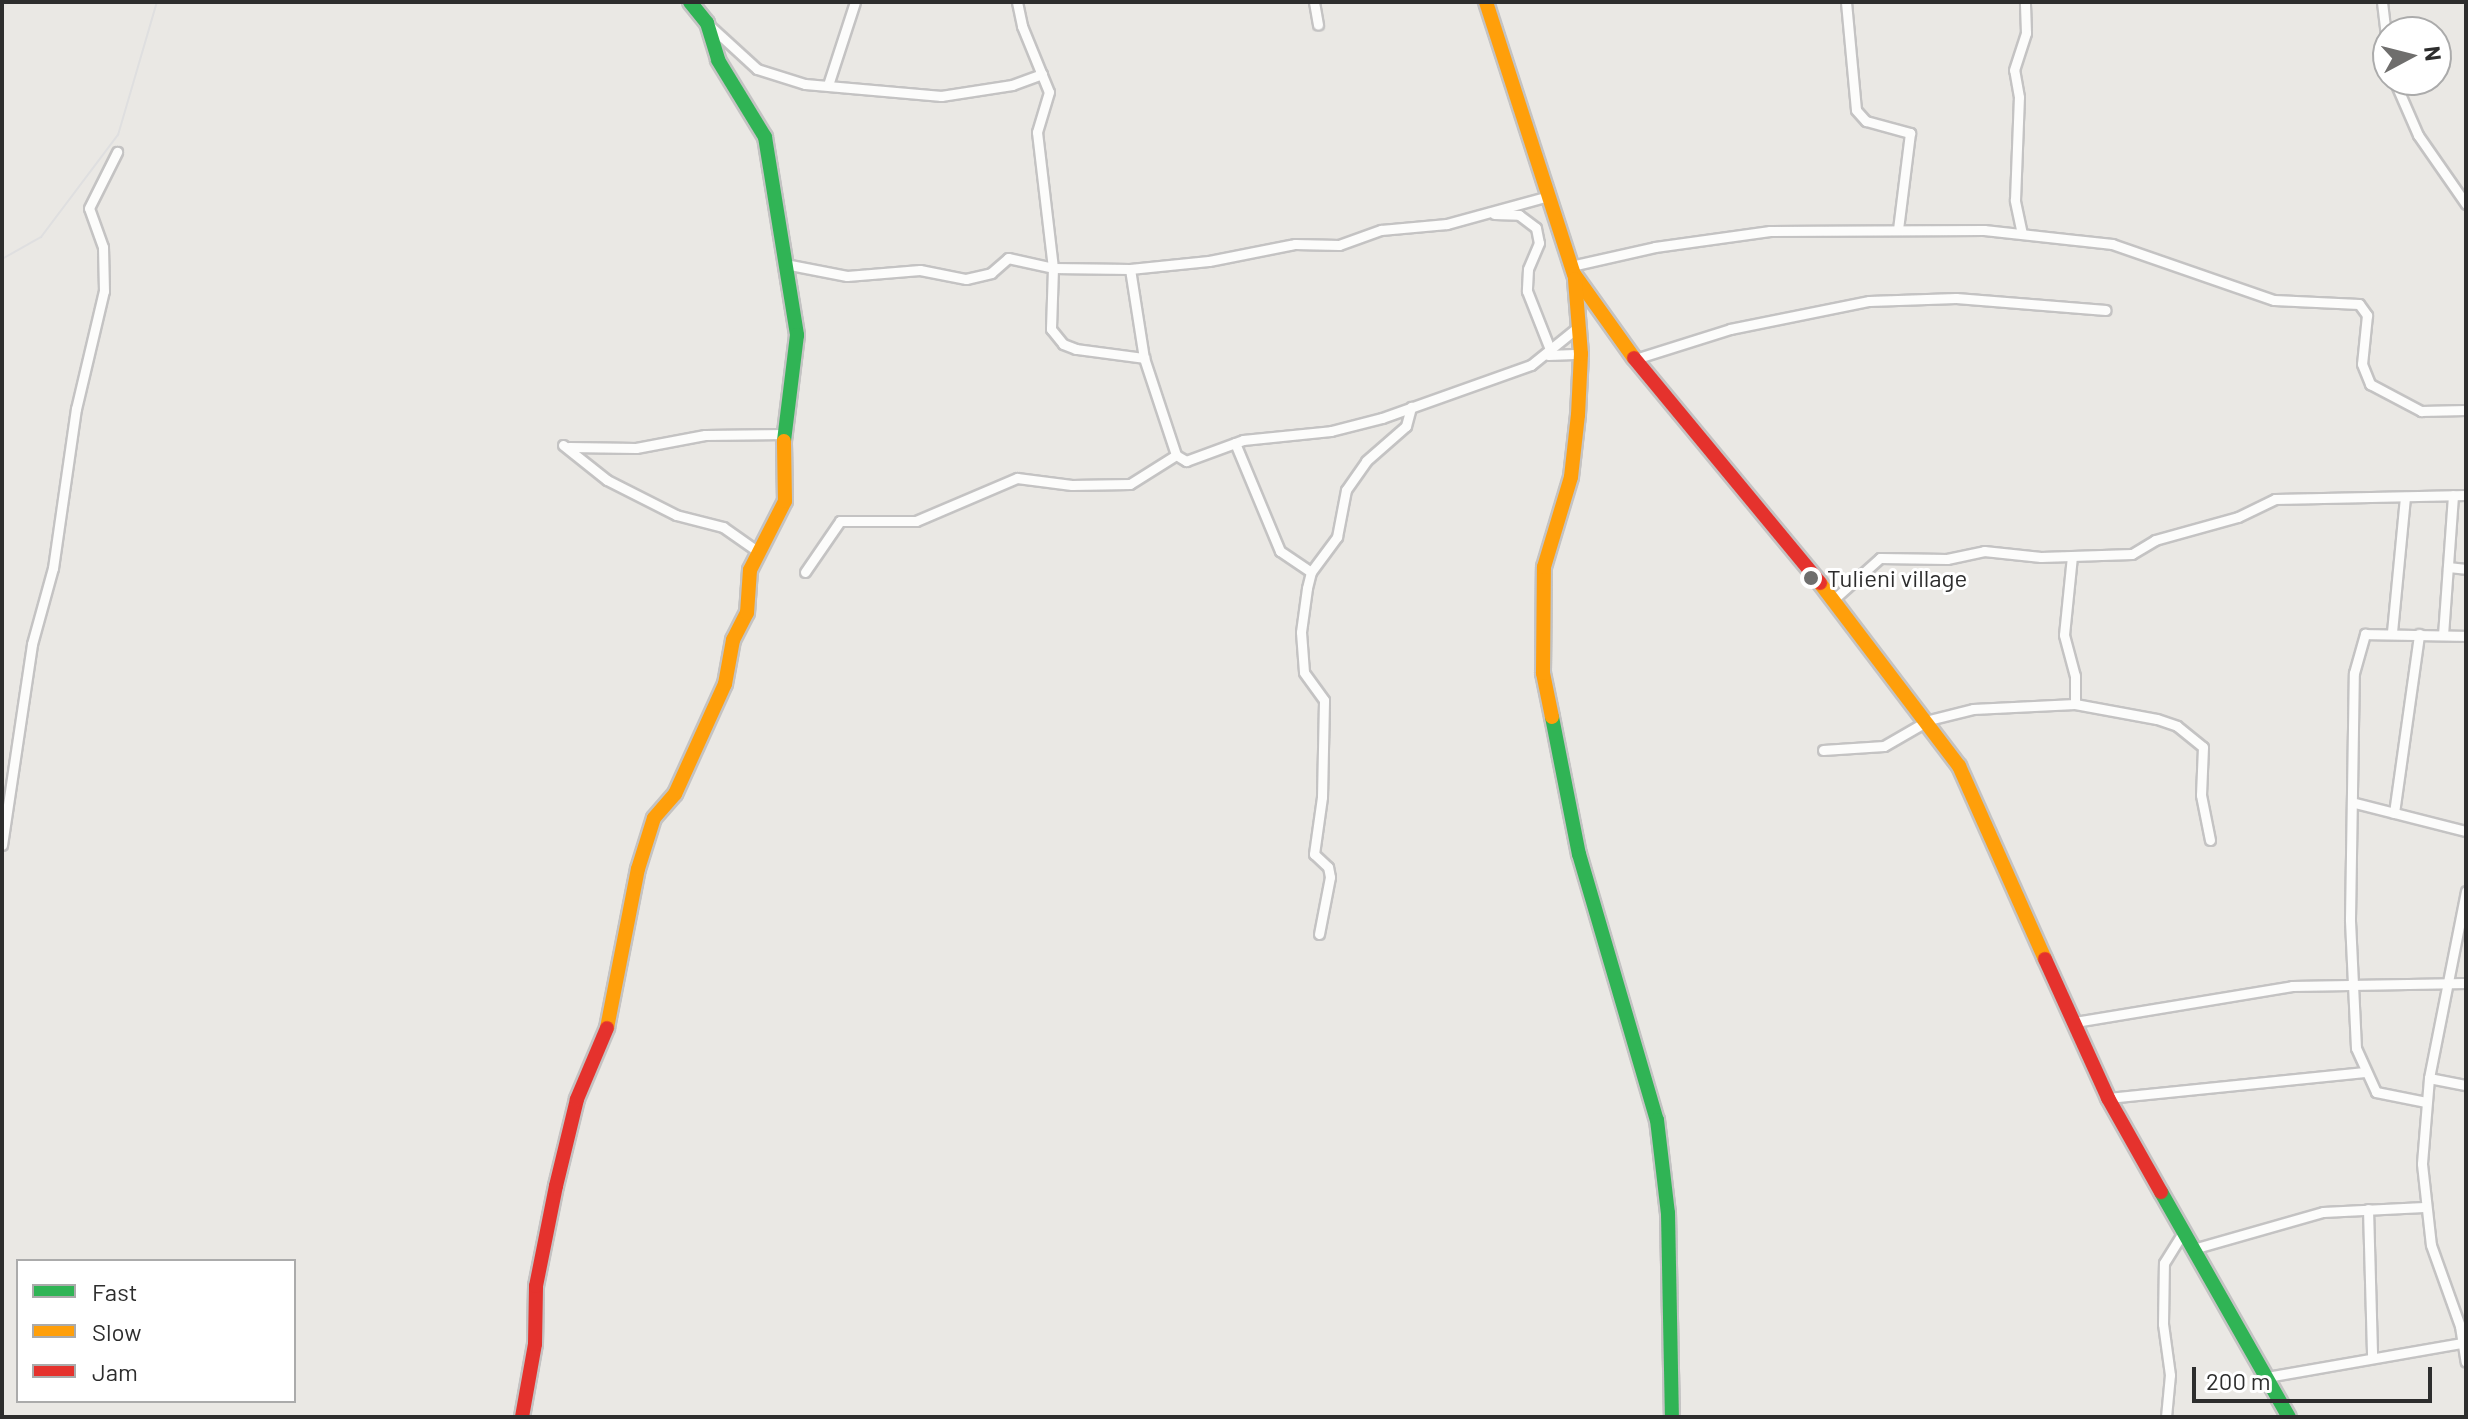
<!DOCTYPE html>
<html>
<head>
<meta charset="utf-8">
<style>
	body { margin:0 }
	#map { position:relative; width:2468px; height:1419px; overflow:hidden; background:#eae8e4; font-family:Barlow,sans-serif }
	div>[style] { position:absolute }
	.roads { filter:drop-shadow(2px 0 #c4c3c3) drop-shadow(-2px 0 #c4c3c3) drop-shadow(0 2px #c4c3c3) drop-shadow(0 -2px #c4c3c3) }
	.street>* { height:9px; margin:-4.5px; padding:0 4.5px; transform-origin:4.5px; border-radius:4.5px; background:#fcfcfb }
	.fast>* { height:14px; margin:-7px; padding:0 7px; transform-origin:7px; border-radius:7px; background:#30b455 }
	.slow>* { height:14px; margin:-7px; padding:0 7px; transform-origin:7px; border-radius:7px; background:#ff9f0a }
	.jam>* { height:14px; margin:-7px; padding:0 7px; transform-origin:7px; border-radius:7px; background:#e5322d }
	.rail>* { height:2px; margin:-1px; padding:0 1px; transform-origin:1px; border-radius:1px; background:#dfdfe0 }
	.dots>* { width:22px; height:22px; translate:-50% -50%; box-sizing:border-box; border:4px solid #fff; border-radius:50% }
	span { translate:-50% -50%; white-space:nowrap; text-align:center; line-height:1.15; -webkit-text-stroke:6px #fff; paint-order:stroke }
	.poi-label { font-size:24px; color:#2d2d2d }
	.left { translate:0 -50%; text-align:left }
	.frame { position:absolute; inset:0; border:4px solid #2d2d2d; pointer-events:none }
	.legend { position:absolute; left:16px; top:1259px; width:280px; height:144px; box-sizing:border-box; background:#fff; border:2px solid #ababab; margin:0; padding:10px 14px; list-style:none; font-size:24px; color:#2d2d2d }
	.legend li { display:flex; align-items:center; gap:16px; height:40px }
	.legend b { width:40px; border:2px solid #ababab }
	.north { position:absolute; left:2372px; top:16px; width:80px; height:80px; box-sizing:border-box; background:#fff; border:2px solid #ababab; border-radius:50%; rotate:83deg; font-size:22px; font-weight:700; line-height:32px; text-align:center; color:#2d2d2d }
	.north::after { content:''; display:block; margin:auto; width:28px; height:36px; background:#6f6e6d; clip-path:polygon(50% 0,100% 100%,50% 72%,0 100%) }
	.scale { position:absolute; left:2192px; top:1367px; width:240px; height:36px; box-sizing:border-box; border:4px solid #2d2d2d; border-top:0; padding-left:10px; font-size:24px; line-height:28px; white-space:nowrap; color:#2d2d2d; -webkit-text-stroke:6px #fff; paint-order:stroke }
</style>
</head>
<body>
<div id="map">
	<div class="roads">
		<div class="street">
			<i style="left:1017px;top:2px;width:25px;rotate:78deg"></i>
			<i style="left:1022px;top:26px;width:71px;rotate:67.8deg"></i>
			<i style="left:1049px;top:92px;width:42px;rotate:106.7deg"></i>
			<i style="left:1037px;top:132px;width:137px;rotate:83.3deg"></i>
			<i style="left:1053px;top:268px;width:61px;rotate:91.9deg"></i>
			<i style="left:1051px;top:329px;width:19px;rotate:51deg"></i>
			<i style="left:1063px;top:344px;width:14px;rotate:21deg"></i>
			<i style="left:1076px;top:349px;width:69px;rotate:7.5deg"></i>
			<i style="left:1314px;top:2px;width:23px;rotate:80deg"></i>
			<i style="left:1846px;top:2px;width:108px;rotate:84.7deg"></i>
			<i style="left:1856px;top:110px;width:15px;rotate:48deg"></i>
			<i style="left:1866px;top:121px;width:46px;rotate:15.3deg"></i>
			<i style="left:1910px;top:133px;width:97px;rotate:97.1deg"></i>
			<i style="left:2382px;top:2px;width:50px;rotate:83.2deg"></i>
			<i style="left:709px;top:25px;width:65px;rotate:42.5deg"></i>
			<i style="left:757px;top:69px;width:50px;rotate:17.4deg"></i>
			<i style="left:805px;top:84px;width:137px;rotate:5deg"></i>
			<i style="left:941px;top:96px;width:72px;rotate:-8.8deg"></i>
			<i style="left:1012px;top:85px;width:32px;rotate:-20deg"></i>
			<i style="left:2394px;top:80px;width:60px;rotate:66.4deg"></i>
			<i style="left:2418px;top:135px;width:84px;rotate:55.2deg"></i>
			<i style="left:828px;top:85px;width:87px;rotate:-72deg"></i>
			<i style="left:1494px;top:214px;width:25px;rotate:2deg"></i>
			<i style="left:1519px;top:215px;width:21px;rotate:37deg"></i>
			<i style="left:1536px;top:228px;width:15px;rotate:79deg"></i>
			<i style="left:1539px;top:243px;width:28px;rotate:113deg"></i>
			<i style="left:1528px;top:269px;width:22px;rotate:93deg"></i>
			<i style="left:1527px;top:291px;width:66px;rotate:68.5deg"></i>
			<i style="left:2022px;top:234px;width:35px;rotate:-102deg"></i>
			<i style="left:2015px;top:200px;width:103px;rotate:-87.8deg"></i>
			<i style="left:2019px;top:97px;width:27px;rotate:-100deg"></i>
			<i style="left:2014px;top:70px;width:39px;rotate:-72deg"></i>
			<i style="left:2026px;top:33px;width:31px;rotate:-92deg"></i>
			<i style="left:785px;top:264px;width:63px;rotate:11deg"></i>
			<i style="left:847px;top:276px;width:73px;rotate:-4.7deg"></i>
			<i style="left:920px;top:270px;width:47px;rotate:11.1deg"></i>
			<i style="left:966px;top:279px;width:26px;rotate:-13deg"></i>
			<i style="left:991px;top:273px;width:23px;rotate:-41deg"></i>
			<i style="left:1008px;top:258px;width:46px;rotate:12.5deg"></i>
			<i style="left:1053px;top:268px;width:77px;rotate:0.7deg"></i>
			<i style="left:1130px;top:269px;width:79px;rotate:-5.8deg"></i>
			<i style="left:1209px;top:261px;width:88px;rotate:-11.2deg"></i>
			<i style="left:1295px;top:244px;width:44px;rotate:1.3deg"></i>
			<i style="left:1339px;top:245px;width:45px;rotate:-19.7deg"></i>
			<i style="left:1381px;top:230px;width:66px;rotate:-5.2deg"></i>
			<i style="left:1447px;top:224px;width:102px;rotate:-15.4deg"></i>
			<i style="left:1571px;top:266px;width:86px;rotate:-12.7deg"></i>
			<i style="left:1655px;top:247px;width:116px;rotate:-7.9deg"></i>
			<i style="left:1770px;top:231px;width:214px;rotate:-0.3deg"></i>
			<i style="left:1984px;top:230px;width:129px;rotate:6.2deg"></i>
			<i style="left:2112px;top:244px;width:171px;rotate:19.1deg"></i>
			<i style="left:2274px;top:300px;width:85px;rotate:2.7deg"></i>
			<i style="left:2359px;top:304px;width:14px;rotate:54deg"></i>
			<i style="left:2367px;top:315px;width:49px;rotate:95.8deg"></i>
			<i style="left:2362px;top:364px;width:22px;rotate:68deg"></i>
			<i style="left:2370px;top:384px;width:58px;rotate:27.9deg"></i>
			<i style="left:2421px;top:411px;width:45px;rotate:-1.3deg"></i>
			<i style="left:1130px;top:269px;width:90px;rotate:81.1deg"></i>
			<i style="left:1144px;top:358px;width:102px;rotate:71.7deg"></i>
			<i style="left:1176px;top:455px;width:12px;rotate:31deg"></i>
			<i style="left:1186px;top:461px;width:61px;rotate:-20.2deg"></i>
			<i style="left:1243px;top:440px;width:88px;rotate:-5.8deg"></i>
			<i style="left:1331px;top:431px;width:53px;rotate:-14.3deg"></i>
			<i style="left:1382px;top:418px;width:158px;rotate:-19.6deg"></i>
			<i style="left:1531px;top:365px;width:60px;rotate:-39deg"></i>
			<i style="left:1548px;top:355px;width:33px;rotate:-2deg"></i>
			<i style="left:1635px;top:359px;width:100px;rotate:-17.5deg"></i>
			<i style="left:1730px;top:329px;width:142px;rotate:-11.4deg"></i>
			<i style="left:1869px;top:301px;width:87px;rotate:-2deg"></i>
			<i style="left:1956px;top:298px;width:150px;rotate:4.6deg"></i>
			<i style="left:1235px;top:443px;width:117px;rotate:67.4deg"></i>
			<i style="left:1280px;top:551px;width:37px;rotate:34deg"></i>
			<i style="left:563px;top:445px;width:56px;rotate:38.5deg"></i>
			<i style="left:607px;top:480px;width:77px;rotate:26.9deg"></i>
			<i style="left:676px;top:515px;width:49px;rotate:14.3deg"></i>
			<i style="left:723px;top:527px;width:45px;rotate:35.1deg"></i>
			<i style="left:569px;top:447px;width:67px;rotate:0.9deg"></i>
			<i style="left:636px;top:448px;width:70px;rotate:-10.7deg"></i>
			<i style="left:705px;top:435px;width:80px;rotate:-0.7deg"></i>
			<i style="left:2072px;top:556px;width:79px;rotate:95.8deg"></i>
			<i style="left:2064px;top:635px;width:42px;rotate:75deg"></i>
			<i style="left:2075px;top:676px;width:28px;rotate:90deg"></i>
			<i style="left:2448px;top:567px;width:18px;rotate:6deg"></i>
			<i style="left:805px;top:572px;width:62px;rotate:-55.5deg"></i>
			<i style="left:840px;top:521px;width:76px"></i>
			<i style="left:916px;top:521px;width:110px;rotate:-23.1deg"></i>
			<i style="left:1017px;top:478px;width:55px;rotate:7.3deg"></i>
			<i style="left:1072px;top:485px;width:58px;rotate:-1deg"></i>
			<i style="left:1130px;top:484px;width:54px;rotate:-32.2deg"></i>
			<i style="left:1833px;top:600px;width:63px;rotate:-41.8deg"></i>
			<i style="left:1880px;top:558px;width:67px;rotate:0.9deg"></i>
			<i style="left:1947px;top:559px;width:38px;rotate:-12deg"></i>
			<i style="left:1984px;top:551px;width:57px;rotate:6deg"></i>
			<i style="left:2041px;top:557px;width:91px;rotate:-1.9deg"></i>
			<i style="left:2132px;top:554px;width:27px;rotate:-31deg"></i>
			<i style="left:2155px;top:540px;width:86px;rotate:-15.5deg"></i>
			<i style="left:2238px;top:517px;width:41px;rotate:-25.9deg"></i>
			<i style="left:2275px;top:499px;width:191px;rotate:-1.2deg"></i>
			<i style="left:2392px;top:632px;width:135px;rotate:-84.5deg"></i>
			<i style="left:2443px;top:635px;width:140px;rotate:-85.9deg"></i>
			<i style="left:1823px;top:750px;width:61px;rotate:-3.8deg"></i>
			<i style="left:1884px;top:746px;width:52px;rotate:-30deg"></i>
			<i style="left:1929px;top:720px;width:45px;rotate:-14deg"></i>
			<i style="left:1973px;top:709px;width:102px;rotate:-2.8deg"></i>
			<i style="left:2075px;top:704px;width:83px;rotate:10.4deg"></i>
			<i style="left:2157px;top:719px;width:21px;rotate:19deg"></i>
			<i style="left:2177px;top:726px;width:33px;rotate:39deg"></i>
			<i style="left:2203px;top:747px;width:48px;rotate:92.4deg"></i>
			<i style="left:2201px;top:795px;width:46px;rotate:78.7deg"></i>
			<i style="left:2355px;top:803px;width:114px;rotate:14.2deg"></i>
			<i style="left:2394px;top:813px;width:181px;rotate:-82deg"></i>
			<i style="left:2px;top:845px;width:203px;rotate:-81.5deg"></i>
			<i style="left:32px;top:644px;width:79px;rotate:-74.6deg"></i>
			<i style="left:53px;top:568px;width:161px;rotate:-81.8deg"></i>
			<i style="left:76px;top:409px;width:121px;rotate:-76.7deg"></i>
			<i style="left:104px;top:291px;width:44px;rotate:-91.3deg"></i>
			<i style="left:103px;top:247px;width:41px;rotate:-109.7deg"></i>
			<i style="left:89px;top:208px;width:63px;rotate:-63.4deg"></i>
			<i style="left:2466px;top:891px;width:191px;rotate:101.2deg"></i>
			<i style="left:2429px;top:1078px;width:86px;rotate:94.7deg"></i>
			<i style="left:2422px;top:1164px;width:81px;rotate:83.7deg"></i>
			<i style="left:2431px;top:1245px;width:86px;rotate:70.3deg"></i>
			<i style="left:2460px;top:1326px;width:36px;rotate:81deg"></i>
			<i style="left:1319px;top:934px;width:58px;rotate:-79.1deg"></i>
			<i style="left:1330px;top:877px;width:10px;rotate:-101deg"></i>
			<i style="left:1328px;top:867px;width:19px;rotate:-137deg"></i>
			<i style="left:1314px;top:854px;width:58px;rotate:-82deg"></i>
			<i style="left:1322px;top:797px;width:97px;rotate:-88.8deg"></i>
			<i style="left:1324px;top:700px;width:34px;rotate:-126deg"></i>
			<i style="left:1304px;top:672px;width:40px;rotate:-94.3deg"></i>
			<i style="left:1301px;top:632px;width:44px;rotate:-82.2deg"></i>
			<i style="left:1307px;top:588px;width:16px;rotate:-76deg"></i>
			<i style="left:1311px;top:572px;width:44px;rotate:-53.4deg"></i>
			<i style="left:1337px;top:537px;width:48px;rotate:-79.2deg"></i>
			<i style="left:1346px;top:490px;width:35px;rotate:-55deg"></i>
			<i style="left:1366px;top:461px;width:53px;rotate:-41.2deg"></i>
			<i style="left:1406px;top:426px;width:20px;rotate:-75deg"></i>
			<i style="left:2075px;top:1022px;width:220px;rotate:-9.4deg"></i>
			<i style="left:2292px;top:986px;width:174px;rotate:-1deg"></i>
			<i style="left:2429px;top:1078px;width:38px;rotate:11deg"></i>
			<i style="left:2108px;top:1098px;width:258px;rotate:-5.8deg"></i>
			<i style="left:2426px;top:1102px;width:51px;rotate:-168.7deg"></i>
			<i style="left:2376px;top:1092px;width:48px;rotate:-114.4deg"></i>
			<i style="left:2356px;top:1048px;width:129px;rotate:-92.7deg"></i>
			<i style="left:2350px;top:919px;width:246px;rotate:-89.1deg"></i>
			<i style="left:2354px;top:673px;width:41px;rotate:-74.2deg"></i>
			<i style="left:2365px;top:634px;width:101px;rotate:1.1deg"></i>
			<i style="left:2368px;top:1209px;width:147px;rotate:88.4deg"></i>
			<i style="left:2193px;top:1249px;width:135px;rotate:-15.9deg"></i>
			<i style="left:2323px;top:1212px;width:101px;rotate:-2.8deg"></i>
			<i style="left:2267px;top:1377px;width:198px;rotate:-9.9deg"></i>
			<i style="left:2166px;top:1417px;width:42px;rotate:-84.6deg"></i>
			<i style="left:2170px;top:1375px;width:51px;rotate:-97.8deg"></i>
			<i style="left:2163px;top:1324px;width:61px;rotate:-89.1deg"></i>
			<i style="left:2164px;top:1263px;width:36px;rotate:-58deg"></i>
		</div>
		<div class="fast">
			<i style="left:690px;top:2px;width:27px;rotate:51deg"></i>
			<i style="left:707px;top:23px;width:39px;rotate:73deg"></i>
			<i style="left:718px;top:60px;width:90px;rotate:58.6deg"></i>
			<i style="left:765px;top:137px;width:201px;rotate:80.8deg"></i>
			<i style="left:797px;top:335px;width:107px;rotate:97deg"></i>
			<i style="left:1552px;top:717px;width:140px;rotate:78.9deg"></i>
			<i style="left:1579px;top:854px;width:277px;rotate:73.7deg"></i>
			<i style="left:1657px;top:1120px;width:94px;rotate:83.3deg"></i>
			<i style="left:1668px;top:1213px;width:204px;rotate:88.9deg"></i>
			<i style="left:2161px;top:1192px;width:259px;rotate:60.4deg"></i>
		</div>
		<div class="slow">
			<i style="left:1486px;top:2px;width:286px;rotate:72.1deg"></i>
			<i style="left:1574px;top:274px;width:103px;rotate:54.5deg"></i>
			<i style="left:1820px;top:583px;width:230px;rotate:52.8deg"></i>
			<i style="left:1959px;top:766px;width:211px;rotate:66deg"></i>
			<i style="left:1552px;top:717px;width:45px;rotate:-101.6deg"></i>
			<i style="left:1543px;top:673px;width:106px;rotate:-89.5deg"></i>
			<i style="left:1544px;top:567px;width:94px;rotate:-73.3deg"></i>
			<i style="left:1571px;top:477px;width:62px;rotate:-83.6deg"></i>
			<i style="left:1578px;top:415px;width:61px;rotate:-87.2deg"></i>
			<i style="left:1581px;top:354px;width:75px;rotate:-94.6deg"></i>
			<i style="left:607px;top:1028px;width:162px;rotate:-79deg"></i>
			<i style="left:638px;top:869px;width:53px;rotate:-72.6deg"></i>
			<i style="left:654px;top:818px;width:32px;rotate:-49deg"></i>
			<i style="left:675px;top:794px;width:121px;rotate:-65.6deg"></i>
			<i style="left:725px;top:684px;width:45px;rotate:-79.7deg"></i>
			<i style="left:733px;top:640px;width:30px;rotate:-63deg"></i>
			<i style="left:747px;top:613px;width:43px;rotate:-86deg"></i>
			<i style="left:750px;top:570px;width:77px;rotate:-63.1deg"></i>
			<i style="left:785px;top:501px;width:60px;rotate:-91deg"></i>
		</div>
		<div class="jam">
			<i style="left:1634px;top:358px;width:292px;rotate:50.4deg"></i>
			<i style="left:2045px;top:959px;width:153px;rotate:65.6deg"></i>
			<i style="left:2108px;top:1098px;width:108px;rotate:60.6deg"></i>
			<i style="left:522px;top:1417px;width:74px;rotate:-79.9deg"></i>
			<i style="left:535px;top:1344px;width:58px;rotate:-89deg"></i>
			<i style="left:536px;top:1286px;width:102px;rotate:-78.7deg"></i>
			<i style="left:556px;top:1186px;width:89px;rotate:-76.4deg"></i>
			<i style="left:577px;top:1099px;width:77px;rotate:-67.1deg"></i>
		</div>
	</div>
	<div class="rail">
		<i style="left:2px;top:259px;width:45px;rotate:-29.4deg"></i>
		<i style="left:41px;top:237px;width:128px;rotate:-53deg"></i>
		<i style="left:118px;top:135px;width:139px;rotate:-73.7deg"></i>
	</div>
	<div class="dots">
		<i style="left:1811px;top:578px;background:#6f6e6d"></i>
	</div>
	<div class="poi-label">
		<span class="left" style="left:1827px;top:578px">Tulieni village</span>
	</div>
	<div class="frame"></div>
	<ul class="legend">
	<li><b style="height:10px;background:#30b455"></b>Fast</li>
	<li><b style="height:10px;background:#ff9f0a"></b>Slow</li>
	<li><b style="height:10px;background:#e5322d"></b>Jam</li>
	</ul>
	<div class="north">N</div>
	<div class="scale">200 m</div>
</div>
</body>
</html>
